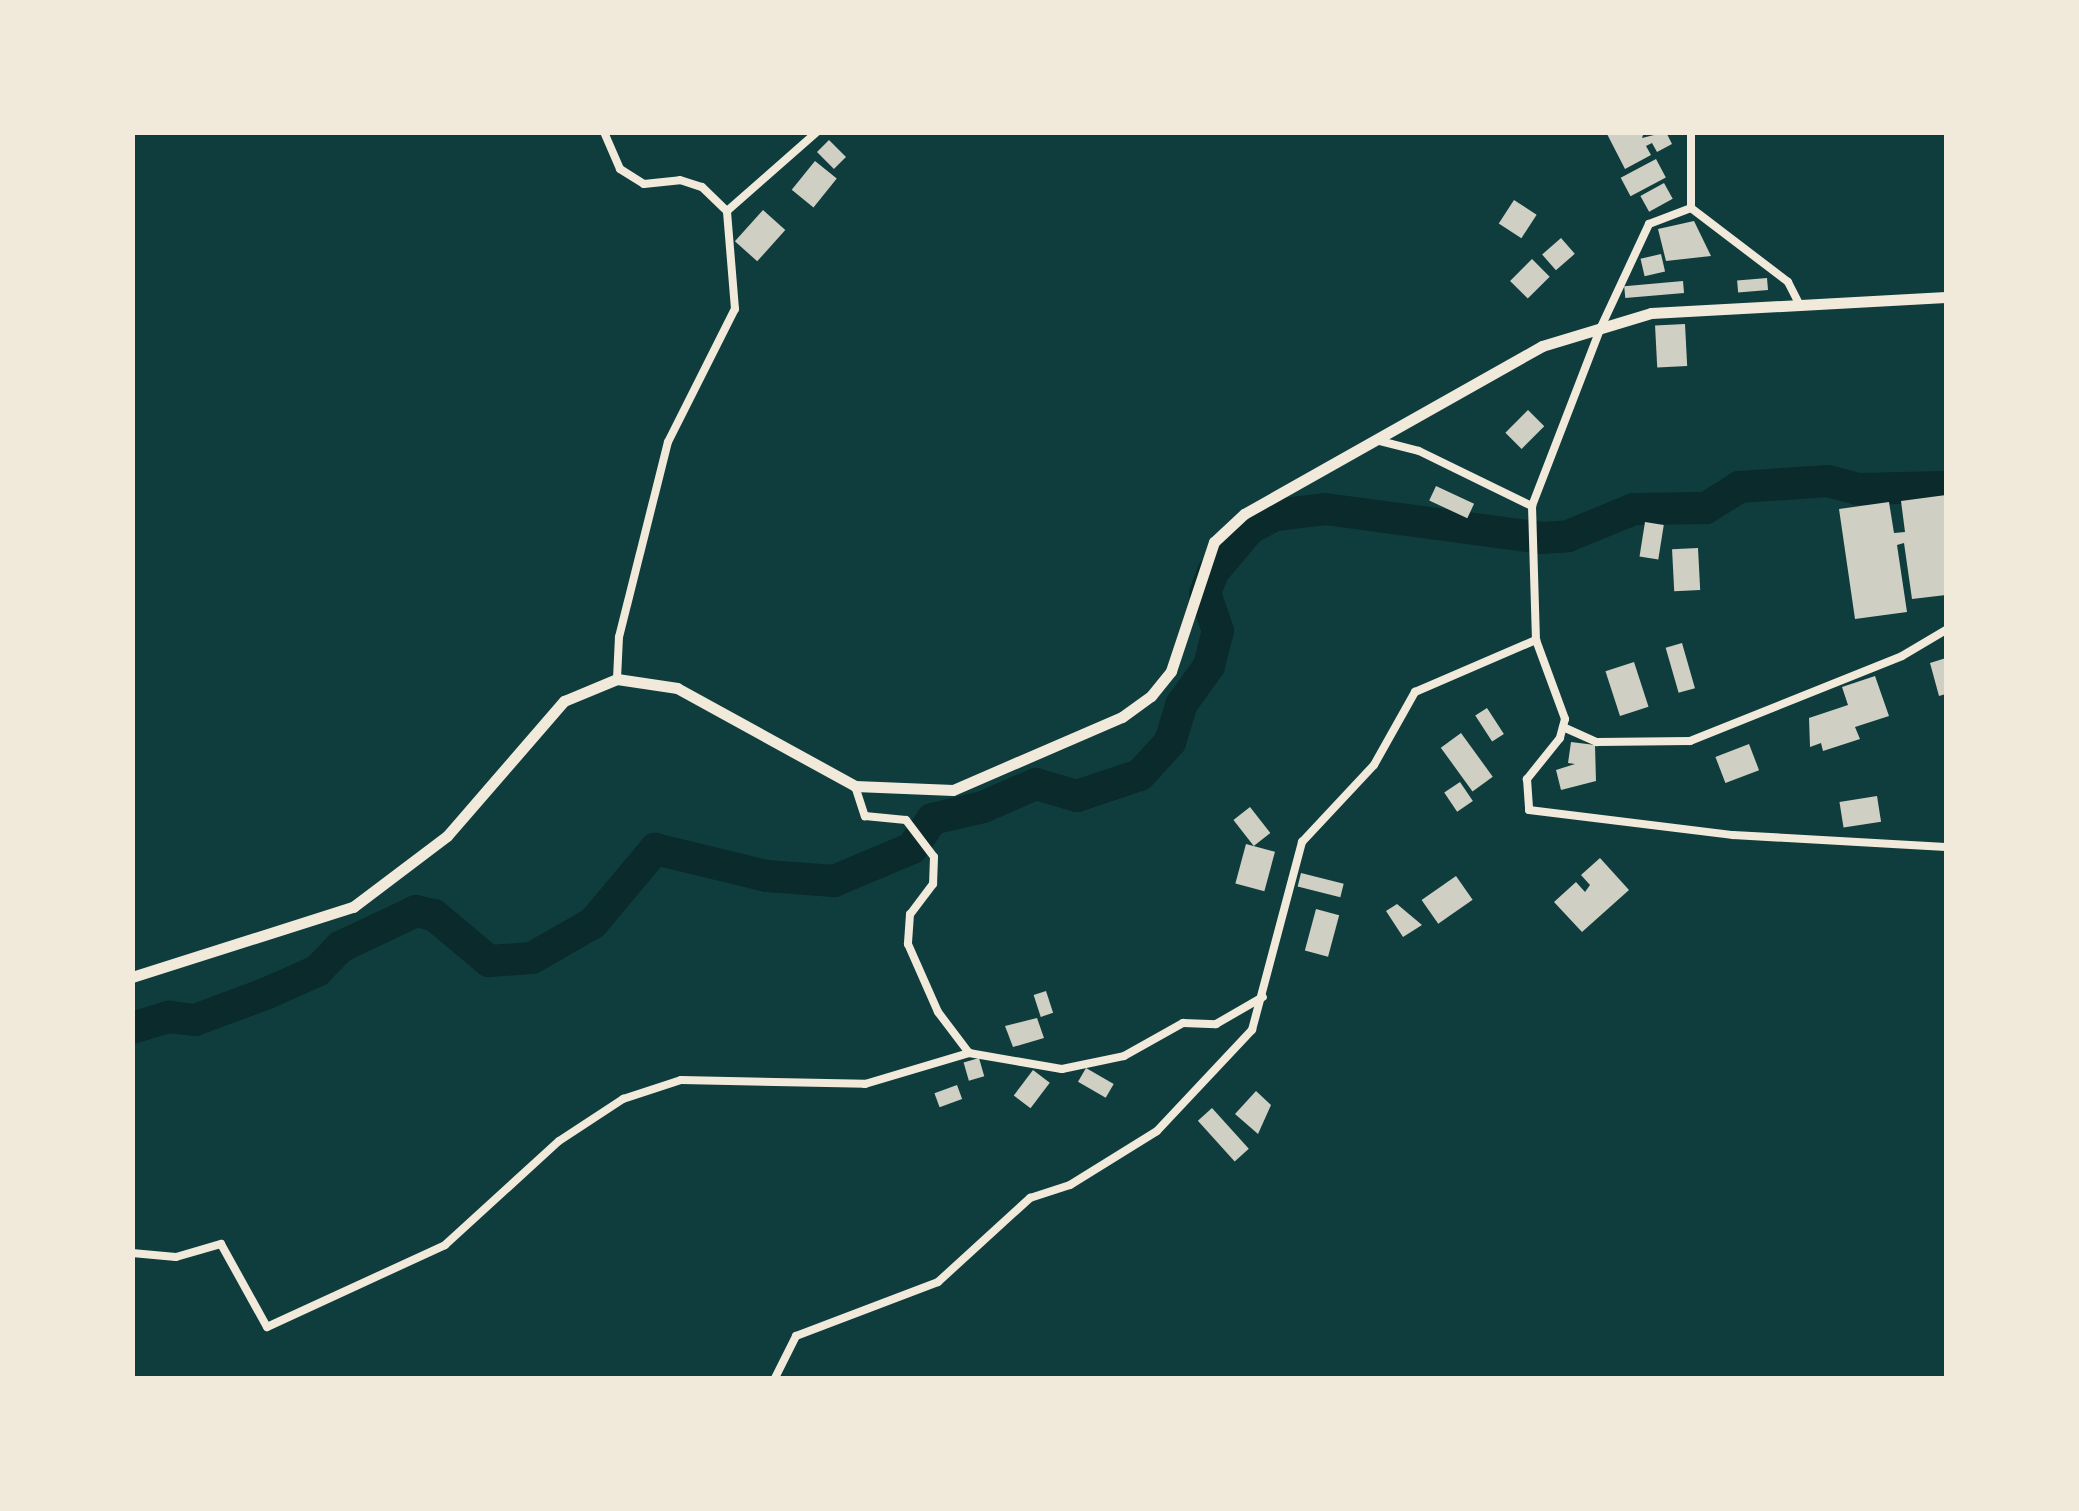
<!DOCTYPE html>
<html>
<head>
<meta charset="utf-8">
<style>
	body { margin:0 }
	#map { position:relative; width:2079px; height:1511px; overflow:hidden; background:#0f3d3e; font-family:Lato,sans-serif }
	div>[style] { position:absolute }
	.river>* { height:32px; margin:-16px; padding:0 16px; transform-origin:16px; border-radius:16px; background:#0a2a2b }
	.building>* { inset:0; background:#cfcfc3; transform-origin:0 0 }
	.minor>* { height:8px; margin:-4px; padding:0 4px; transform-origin:4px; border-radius:4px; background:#f1e9da }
	.primary>* { height:11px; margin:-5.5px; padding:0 5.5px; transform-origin:5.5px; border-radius:5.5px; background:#f1e9da }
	span { translate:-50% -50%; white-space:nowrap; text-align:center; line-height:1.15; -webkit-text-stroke:8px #f1e9da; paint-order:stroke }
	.frame { position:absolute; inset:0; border:135px solid #f1e9da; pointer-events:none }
</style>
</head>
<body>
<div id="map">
	<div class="river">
		<i style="left:132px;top:1028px;width:39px;rotate:-17deg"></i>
		<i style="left:169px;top:1017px;width:26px;rotate:7deg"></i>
		<i style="left:195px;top:1020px;width:75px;rotate:-20.4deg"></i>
		<i style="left:265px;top:994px;width:57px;rotate:-23.9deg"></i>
		<i style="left:317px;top:971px;width:33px;rotate:-46deg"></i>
		<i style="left:340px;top:947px;width:84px;rotate:-25.3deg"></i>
		<i style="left:416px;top:911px;width:18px;rotate:13deg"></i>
		<i style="left:434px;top:915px;width:72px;rotate:39.9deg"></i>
		<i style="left:489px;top:961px;width:43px;rotate:-4deg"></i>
		<i style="left:532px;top:958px;width:70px;rotate:-29.8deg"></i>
		<i style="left:593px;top:923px;width:97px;rotate:-50deg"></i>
		<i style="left:655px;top:849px;width:115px;rotate:13.6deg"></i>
		<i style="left:767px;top:876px;width:67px;rotate:4.3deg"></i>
		<i style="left:834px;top:881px;width:85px;rotate:-22.9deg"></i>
		<i style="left:912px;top:848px;width:35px;rotate:-55deg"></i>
		<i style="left:932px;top:819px;width:52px;rotate:-13.2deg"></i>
		<i style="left:983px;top:807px;width:58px;rotate:-23.5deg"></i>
		<i style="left:1036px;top:784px;width:43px;rotate:16.3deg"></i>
		<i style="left:1077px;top:796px;width:66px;rotate:-18.4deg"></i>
		<i style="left:1140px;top:775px;width:45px;rotate:-47.7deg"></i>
		<i style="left:1170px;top:742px;width:39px;rotate:-73deg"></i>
		<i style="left:1181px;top:705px;width:48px;rotate:-54.3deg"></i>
		<i style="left:1209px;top:666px;width:36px;rotate:-76deg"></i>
		<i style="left:1218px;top:631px;width:40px;rotate:-108.9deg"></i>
		<i style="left:1205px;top:593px;width:22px;rotate:-69deg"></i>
		<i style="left:1213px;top:572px;width:57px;rotate:-49.9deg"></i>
		<i style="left:1250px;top:528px;width:29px;rotate:-27deg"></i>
		<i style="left:1276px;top:515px;width:49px;rotate:-7deg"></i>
		<i style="left:1325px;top:509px;width:219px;rotate:7.6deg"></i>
		<i style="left:1542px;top:538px;width:26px;rotate:-4deg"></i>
		<i style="left:1568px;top:536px;width:71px;rotate:-22.2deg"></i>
		<i style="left:1634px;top:509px;width:72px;rotate:-0.8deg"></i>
		<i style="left:1706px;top:508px;width:39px;rotate:-32deg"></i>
		<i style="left:1739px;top:487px;width:89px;rotate:-3.9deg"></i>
		<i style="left:1828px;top:481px;width:31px;rotate:15deg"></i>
		<i style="left:1858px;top:489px;width:88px;rotate:-1.3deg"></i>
	</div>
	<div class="building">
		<i style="clip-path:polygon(1606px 132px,1644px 132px,1642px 138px,1666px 132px,1672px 144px,1657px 152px,1652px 143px,1646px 146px,1651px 155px,1625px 169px)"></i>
		<i style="left:829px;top:140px;width:24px;height:17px;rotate:45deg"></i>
		<i style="left:1656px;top:159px;width:21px;height:40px;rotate:62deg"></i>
		<i style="left:815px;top:161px;width:28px;height:37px;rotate:39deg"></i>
		<i style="left:1664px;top:183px;width:18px;height:27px;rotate:61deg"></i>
		<i style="left:1514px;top:200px;width:27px;height:28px;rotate:33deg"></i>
		<i style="left:763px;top:210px;width:30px;height:42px;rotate:42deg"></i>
		<i style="clip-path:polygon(1694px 221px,1711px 256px,1666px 261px,1658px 229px)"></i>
		<i style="left:1561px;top:238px;width:21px;height:25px;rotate:49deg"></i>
		<i style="left:1661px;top:254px;width:18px;height:21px;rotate:77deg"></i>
		<i style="left:1532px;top:259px;width:25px;height:31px;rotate:45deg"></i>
		<i style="left:1767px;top:278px;width:12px;height:30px;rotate:85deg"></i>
		<i style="left:1683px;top:281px;width:12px;height:59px;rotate:85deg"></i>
		<i style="left:1685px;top:324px;width:42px;height:30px;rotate:87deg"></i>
		<i style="left:1528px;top:410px;width:23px;height:32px;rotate:45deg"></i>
		<i style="left:1436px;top:486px;width:42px;height:16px;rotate:25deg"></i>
		<i style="clip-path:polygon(1946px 495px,1946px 595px,1912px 599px,1904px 543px,1897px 545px,1907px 612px,1855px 619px,1839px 509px,1889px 502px,1894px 533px,1905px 532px,1901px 501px)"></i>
		<i style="left:1645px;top:522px;width:19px;height:35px;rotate:9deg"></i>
		<i style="left:1698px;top:548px;width:42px;height:26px;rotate:87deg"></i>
		<i style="left:1682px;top:643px;width:47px;height:17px;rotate:74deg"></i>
		<i style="clip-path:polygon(1946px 658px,1946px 694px,1939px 696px,1930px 663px)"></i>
		<i style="left:1634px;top:662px;width:47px;height:30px;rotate:72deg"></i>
		<i style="clip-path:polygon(1875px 676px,1889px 716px,1855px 727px,1860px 739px,1823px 751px,1821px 743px,1810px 747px,1809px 718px,1848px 705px,1842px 687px)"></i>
		<i style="left:1487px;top:708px;width:31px;height:14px;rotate:57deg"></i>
		<i style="left:1461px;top:733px;width:54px;height:25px;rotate:54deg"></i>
		<i style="clip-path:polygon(1571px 742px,1595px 745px,1596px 781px,1561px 790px,1556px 770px,1575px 764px,1568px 763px)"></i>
		<i style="left:1749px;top:744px;width:28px;height:36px;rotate:69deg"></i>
		<i style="left:1460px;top:782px;width:23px;height:19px;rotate:56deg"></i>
		<i style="left:1877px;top:796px;width:26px;height:38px;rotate:81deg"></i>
		<i style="left:1250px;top:807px;width:33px;height:21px;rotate:52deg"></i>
		<i style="left:1246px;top:844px;width:30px;height:41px;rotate:15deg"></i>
		<i style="clip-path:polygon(1600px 858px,1629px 890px,1582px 932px,1554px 902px,1576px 882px,1585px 892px,1590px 885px,1581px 875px)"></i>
		<i style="left:1301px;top:873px;width:44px;height:14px;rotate:14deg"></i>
		<i style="left:1456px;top:876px;width:29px;height:42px;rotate:55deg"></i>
		<i style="clip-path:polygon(1397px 904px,1422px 925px,1403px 937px,1386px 911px)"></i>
		<i style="left:1316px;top:909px;width:24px;height:43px;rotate:15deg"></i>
		<i style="left:1046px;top:991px;width:23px;height:13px;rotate:72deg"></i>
		<i style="clip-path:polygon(1037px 1018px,1044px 1038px,1013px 1047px,1005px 1026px)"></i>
		<i style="left:979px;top:1058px;width:19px;height:16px;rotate:74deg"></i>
		<i style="left:1086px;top:1068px;width:32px;height:16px;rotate:30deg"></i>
		<i style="left:1033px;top:1070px;width:21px;height:32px;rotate:37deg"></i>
		<i style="left:957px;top:1085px;width:15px;height:24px;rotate:70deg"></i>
		<i style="clip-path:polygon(1256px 1091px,1271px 1105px,1258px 1134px,1235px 1114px)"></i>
		<i style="left:1212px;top:1108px;width:55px;height:19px;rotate:48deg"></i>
	</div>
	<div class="minor">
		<i style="left:604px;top:132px;width:40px;rotate:66.6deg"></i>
		<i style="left:620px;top:169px;width:28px;rotate:32deg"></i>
		<i style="left:644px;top:184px;width:36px;rotate:-6deg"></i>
		<i style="left:680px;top:180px;width:23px;rotate:18deg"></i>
		<i style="left:702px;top:187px;width:35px;rotate:44deg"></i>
		<i style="left:1691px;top:132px;width:76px;rotate:90deg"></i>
		<i style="left:1691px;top:208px;width:122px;rotate:37.3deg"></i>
		<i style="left:1788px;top:282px;width:25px;rotate:63deg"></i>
		<i style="left:1691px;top:208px;width:45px;rotate:159.1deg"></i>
		<i style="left:1649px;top:224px;width:114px;rotate:115deg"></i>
		<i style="left:1601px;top:327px;width:192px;rotate:111.1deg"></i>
		<i style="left:1532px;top:506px;width:134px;rotate:88.3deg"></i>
		<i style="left:1536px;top:640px;width:84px;rotate:69.8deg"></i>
		<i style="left:1565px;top:719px;width:20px;rotate:105deg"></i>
		<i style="left:1560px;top:738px;width:53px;rotate:128.8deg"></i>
		<i style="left:1527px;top:779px;width:31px;rotate:86deg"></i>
		<i style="left:1529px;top:810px;width:206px;rotate:7deg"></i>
		<i style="left:1733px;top:835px;width:213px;rotate:3.2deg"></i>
		<i style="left:1376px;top:440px;width:44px;rotate:14.3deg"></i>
		<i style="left:1419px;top:451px;width:126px;rotate:26deg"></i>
		<i style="left:617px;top:679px;width:42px;rotate:-87.3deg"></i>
		<i style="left:619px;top:637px;width:201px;rotate:-75.9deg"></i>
		<i style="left:668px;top:442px;width:149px;rotate:-63.3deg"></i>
		<i style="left:735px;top:309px;width:98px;rotate:-94.7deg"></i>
		<i style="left:727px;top:211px;width:120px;rotate:-41.3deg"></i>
		<i style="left:1563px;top:727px;width:37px;rotate:24deg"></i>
		<i style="left:1597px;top:742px;width:93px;rotate:-0.6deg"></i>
		<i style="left:1690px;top:741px;width:228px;rotate:-21.8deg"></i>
		<i style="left:1902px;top:656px;width:51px;rotate:-30.6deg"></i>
		<i style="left:855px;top:786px;width:32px;rotate:72deg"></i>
		<i style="left:865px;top:816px;width:41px;rotate:5.6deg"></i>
		<i style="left:906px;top:820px;width:46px;rotate:52.9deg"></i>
		<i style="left:934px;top:857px;width:27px;rotate:92deg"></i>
		<i style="left:933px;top:884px;width:38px;rotate:127deg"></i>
		<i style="left:910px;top:914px;width:30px;rotate:94deg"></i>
		<i style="left:908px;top:944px;width:74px;rotate:66.2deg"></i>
		<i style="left:938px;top:1012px;width:51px;rotate:52.9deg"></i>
		<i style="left:969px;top:1053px;width:94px;rotate:9.8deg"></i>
		<i style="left:1062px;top:1069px;width:63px;rotate:-11.8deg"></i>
		<i style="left:1124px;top:1056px;width:68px;rotate:-29.2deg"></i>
		<i style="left:1183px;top:1023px;width:33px;rotate:2deg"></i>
		<i style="left:1216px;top:1024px;width:54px;rotate:-29.9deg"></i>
		<i style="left:132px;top:1253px;width:44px;rotate:5.2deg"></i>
		<i style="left:176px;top:1257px;width:47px;rotate:-16.1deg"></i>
		<i style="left:221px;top:1244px;width:95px;rotate:61deg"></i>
		<i style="left:267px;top:1327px;width:196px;rotate:-24.7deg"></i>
		<i style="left:445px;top:1245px;width:154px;rotate:-42.4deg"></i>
		<i style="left:559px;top:1141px;width:77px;rotate:-33.3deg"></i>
		<i style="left:623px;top:1099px;width:61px;rotate:-18.1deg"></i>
		<i style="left:681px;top:1080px;width:184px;rotate:1.2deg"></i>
		<i style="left:865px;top:1084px;width:109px;rotate:-16.6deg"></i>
		<i style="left:775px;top:1378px;width:47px;rotate:-63.4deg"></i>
		<i style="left:796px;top:1336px;width:152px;rotate:-20.8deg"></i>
		<i style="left:938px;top:1282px;width:125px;rotate:-42.4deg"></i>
		<i style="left:1030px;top:1198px;width:42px;rotate:-18deg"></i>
		<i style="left:1070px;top:1185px;width:102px;rotate:-31.8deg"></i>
		<i style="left:1157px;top:1131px;width:139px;rotate:-46.8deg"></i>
		<i style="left:1252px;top:1030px;width:195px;rotate:-75.1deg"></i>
		<i style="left:1302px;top:842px;width:105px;rotate:-46.9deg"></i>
		<i style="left:1374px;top:765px;width:84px;rotate:-60.7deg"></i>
		<i style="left:1415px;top:692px;width:132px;rotate:-23.3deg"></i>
	</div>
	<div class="primary">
		<i style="left:132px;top:977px;width:232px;rotate:-17.6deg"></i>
		<i style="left:353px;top:907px;width:118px;rotate:-37.1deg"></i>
		<i style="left:447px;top:836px;width:179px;rotate:-49.1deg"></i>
		<i style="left:564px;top:701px;width:57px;rotate:-22.5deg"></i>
		<i style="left:617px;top:679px;width:61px;rotate:8.5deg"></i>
		<i style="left:677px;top:688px;width:203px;rotate:28.8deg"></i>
		<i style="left:855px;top:786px;width:98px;rotate:2.3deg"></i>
		<i style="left:953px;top:790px;width:184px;rotate:-23.4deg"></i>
		<i style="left:1122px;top:717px;width:36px;rotate:-36deg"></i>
		<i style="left:1151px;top:696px;width:32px;rotate:-51deg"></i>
		<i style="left:1171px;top:671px;width:136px;rotate:-71.6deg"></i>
		<i style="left:1214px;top:542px;width:41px;rotate:-43deg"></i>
		<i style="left:1244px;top:514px;width:342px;rotate:-29.4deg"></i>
		<i style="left:1542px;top:346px;width:114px;rotate:-16.8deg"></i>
		<i style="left:1651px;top:313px;width:295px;rotate:-3.1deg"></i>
	</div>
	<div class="frame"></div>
</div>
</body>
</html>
